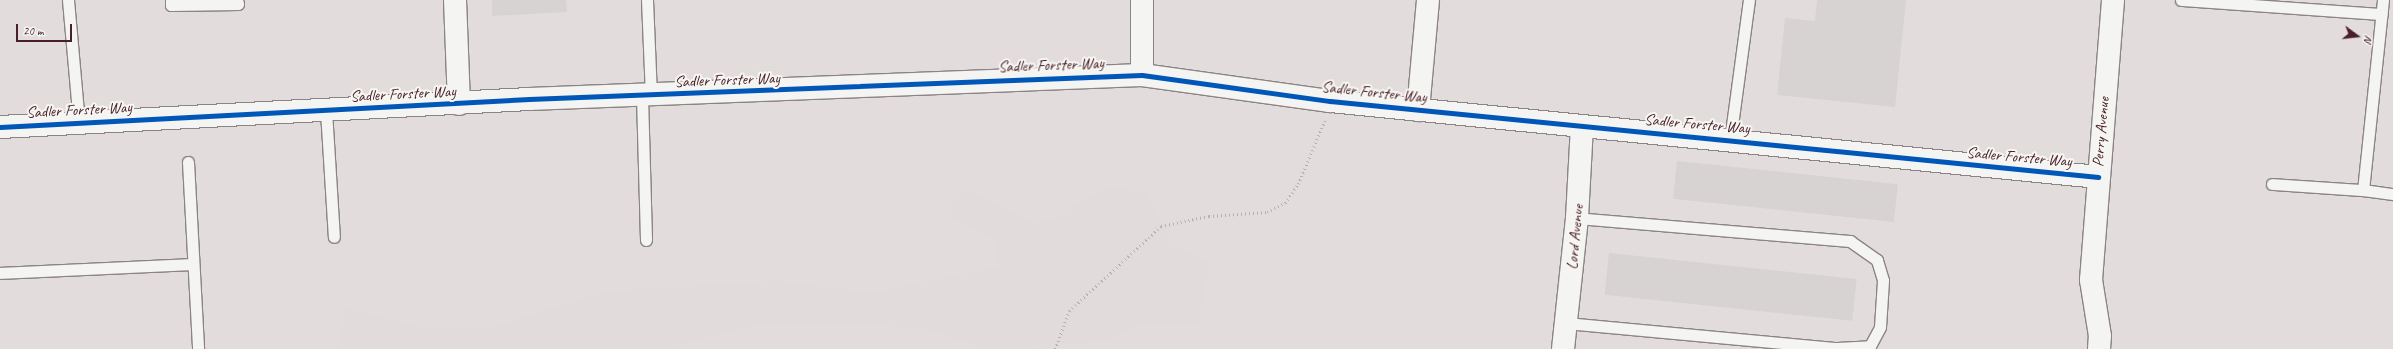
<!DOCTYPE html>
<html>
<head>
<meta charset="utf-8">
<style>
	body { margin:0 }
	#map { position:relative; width:2393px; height:349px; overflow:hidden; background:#eeedeb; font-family:Caveat,sans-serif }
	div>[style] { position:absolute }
	.built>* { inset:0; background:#e2dddc; transform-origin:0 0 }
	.green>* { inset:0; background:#e1dcdb }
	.building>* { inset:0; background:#d6d3d2; transform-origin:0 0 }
	.path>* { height:2.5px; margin-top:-1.25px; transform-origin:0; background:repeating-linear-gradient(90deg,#b5b1b0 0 1px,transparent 0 4px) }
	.roads { filter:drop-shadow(1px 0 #8c8385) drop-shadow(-1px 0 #8c8385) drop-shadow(0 1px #8c8385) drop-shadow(0 -1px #8c8385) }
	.service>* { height:11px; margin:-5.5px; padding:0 5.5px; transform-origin:5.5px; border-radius:5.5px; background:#f4f4f2 }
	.minor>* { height:22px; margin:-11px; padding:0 11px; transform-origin:11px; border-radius:11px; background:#f4f4f2 }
	.cycleway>* { height:5px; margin:-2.5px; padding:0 2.5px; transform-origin:2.5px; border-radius:2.5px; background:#0057b8 }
	span { translate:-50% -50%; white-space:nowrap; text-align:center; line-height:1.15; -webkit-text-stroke:4px #f6f6f2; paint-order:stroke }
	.street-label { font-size:16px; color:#4a1f2b }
	.north { position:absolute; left:2337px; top:16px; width:40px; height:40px; -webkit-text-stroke:3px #f6f6f2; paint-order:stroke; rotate:105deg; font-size:11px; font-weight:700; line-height:16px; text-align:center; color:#4a1f2b }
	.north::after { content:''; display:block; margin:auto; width:14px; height:18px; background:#4a1f2b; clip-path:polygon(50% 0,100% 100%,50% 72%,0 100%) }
	.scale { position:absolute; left:16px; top:24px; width:56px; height:18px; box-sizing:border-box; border:2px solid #4a1f2b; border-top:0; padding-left:5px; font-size:12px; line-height:14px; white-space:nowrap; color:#4a1f2b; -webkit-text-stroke:3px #f6f6f2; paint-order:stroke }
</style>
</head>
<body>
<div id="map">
	<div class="built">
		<i style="left:0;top:0;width:2393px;height:349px"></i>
	</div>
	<div class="green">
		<i style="clip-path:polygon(1108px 187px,1147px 193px,1174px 245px,1210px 263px,1197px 324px,1145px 322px,1108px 341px,984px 348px,928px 329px,845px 323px,751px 326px,658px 349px,341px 347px,343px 307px,419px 327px,487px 329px,607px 291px,779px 281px,869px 293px,998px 267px,996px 242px,950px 218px,953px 194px,973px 191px,1030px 223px,1059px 218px,1080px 200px)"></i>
	</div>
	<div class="building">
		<i style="clip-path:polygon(492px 0,566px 0,567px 12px,492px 16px)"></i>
		<i style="clip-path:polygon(1817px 0,1906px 0,1895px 107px,1777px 95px,1785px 18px,1815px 21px)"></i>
		<i style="left:1677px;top:161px;width:222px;height:38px;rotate:6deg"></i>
		<i style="left:1609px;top:253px;width:249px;height:42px;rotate:6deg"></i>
	</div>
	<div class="path">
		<i style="left:1055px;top:349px;width:40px;rotate:-69.8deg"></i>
		<i style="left:1069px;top:311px;width:125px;rotate:-42.7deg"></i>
		<i style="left:1161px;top:226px;width:49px;rotate:-11.8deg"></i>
		<i style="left:1209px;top:216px;width:58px;rotate:-3.9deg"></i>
		<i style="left:1267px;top:212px;width:20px;rotate:-27deg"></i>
		<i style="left:1285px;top:203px;width:23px;rotate:-56deg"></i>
		<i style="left:1298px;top:184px;width:69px;rotate:-67.1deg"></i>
	</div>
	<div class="roads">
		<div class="service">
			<i style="left:68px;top:0;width:123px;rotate:84.9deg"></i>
			<i style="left:171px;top:0;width:5px;rotate:90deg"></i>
			<i style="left:171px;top:5px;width:67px;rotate:-0.9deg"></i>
			<i style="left:238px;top:4px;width:4px;rotate:-104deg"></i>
			<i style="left:647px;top:0;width:95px;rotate:87.6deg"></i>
			<i style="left:2181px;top:0;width:201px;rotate:4deg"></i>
			<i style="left:2383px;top:0;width:191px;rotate:96deg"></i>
			<i style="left:2363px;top:190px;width:30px;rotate:8deg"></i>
			<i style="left:642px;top:96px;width:144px;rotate:88.4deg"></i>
			<i style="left:326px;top:111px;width:126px;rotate:86.4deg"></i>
			<i style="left:1730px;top:140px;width:141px;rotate:-82.3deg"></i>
			<i style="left:188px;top:162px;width:187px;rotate:86.9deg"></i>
			<i style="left:2272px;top:184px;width:91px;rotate:3.8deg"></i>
			<i style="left:0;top:273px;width:193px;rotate:-2.7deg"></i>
			<i style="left:1566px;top:323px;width:272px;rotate:5.3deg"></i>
			<i style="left:1837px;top:348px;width:33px;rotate:-3deg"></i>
			<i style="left:1870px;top:346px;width:21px;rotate:-62deg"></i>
			<i style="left:1880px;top:327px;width:47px;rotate:-86.3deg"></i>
			<i style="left:1883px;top:280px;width:21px;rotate:-107deg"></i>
			<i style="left:1877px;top:260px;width:33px;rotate:-145deg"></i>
			<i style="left:1850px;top:241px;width:274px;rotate:-175.2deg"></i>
		</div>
		<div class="minor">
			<i style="left:455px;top:0;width:104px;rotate:87.8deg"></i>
			<i style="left:1142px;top:0;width:75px;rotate:90deg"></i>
			<i style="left:1418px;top:110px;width:110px;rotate:-84.8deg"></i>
			<i style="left:0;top:127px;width:530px;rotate:-3.03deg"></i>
			<i style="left:529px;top:99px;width:613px;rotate:-2.24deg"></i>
			<i style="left:1142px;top:75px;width:190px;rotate:7.9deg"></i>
			<i style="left:1330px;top:101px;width:772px;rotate:5.65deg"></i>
			<i style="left:1563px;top:349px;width:132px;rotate:-83.9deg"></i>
			<i style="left:1577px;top:218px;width:92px;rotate:-86.9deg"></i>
			<i style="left:2099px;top:349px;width:13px;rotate:-86deg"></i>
			<i style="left:2100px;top:336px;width:57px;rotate:-99.1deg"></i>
			<i style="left:2091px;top:280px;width:281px;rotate:-85.5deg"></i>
		</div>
	</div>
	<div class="cycleway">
		<i style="left:0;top:127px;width:530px;rotate:-3.03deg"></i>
		<i style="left:529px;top:99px;width:613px;rotate:-2.24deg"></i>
		<i style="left:1142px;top:75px;width:190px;rotate:7.9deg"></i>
		<i style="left:1330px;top:101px;width:772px;rotate:5.65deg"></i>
	</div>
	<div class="street-label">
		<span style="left:1051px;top:65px;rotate:-2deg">Sadler Forster Way</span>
		<span style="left:727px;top:80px;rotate:-2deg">Sadler Forster Way</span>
		<span style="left:1374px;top:92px;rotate:6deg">Sadler Forster Way</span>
		<span style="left:403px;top:94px;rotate:-3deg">Sadler Forster Way</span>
		<span style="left:79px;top:110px;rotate:-3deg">Sadler Forster Way</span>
		<span style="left:1697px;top:124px;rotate:5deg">Sadler Forster Way</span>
		<span style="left:2101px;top:132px;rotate:-85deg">Perry Avenue</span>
		<span style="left:2019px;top:157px;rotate:5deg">Sadler Forster Way</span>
		<span style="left:1575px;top:237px;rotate:-84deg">Lord Avenue</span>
	</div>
	<div class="north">N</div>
	<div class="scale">20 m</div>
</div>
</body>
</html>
